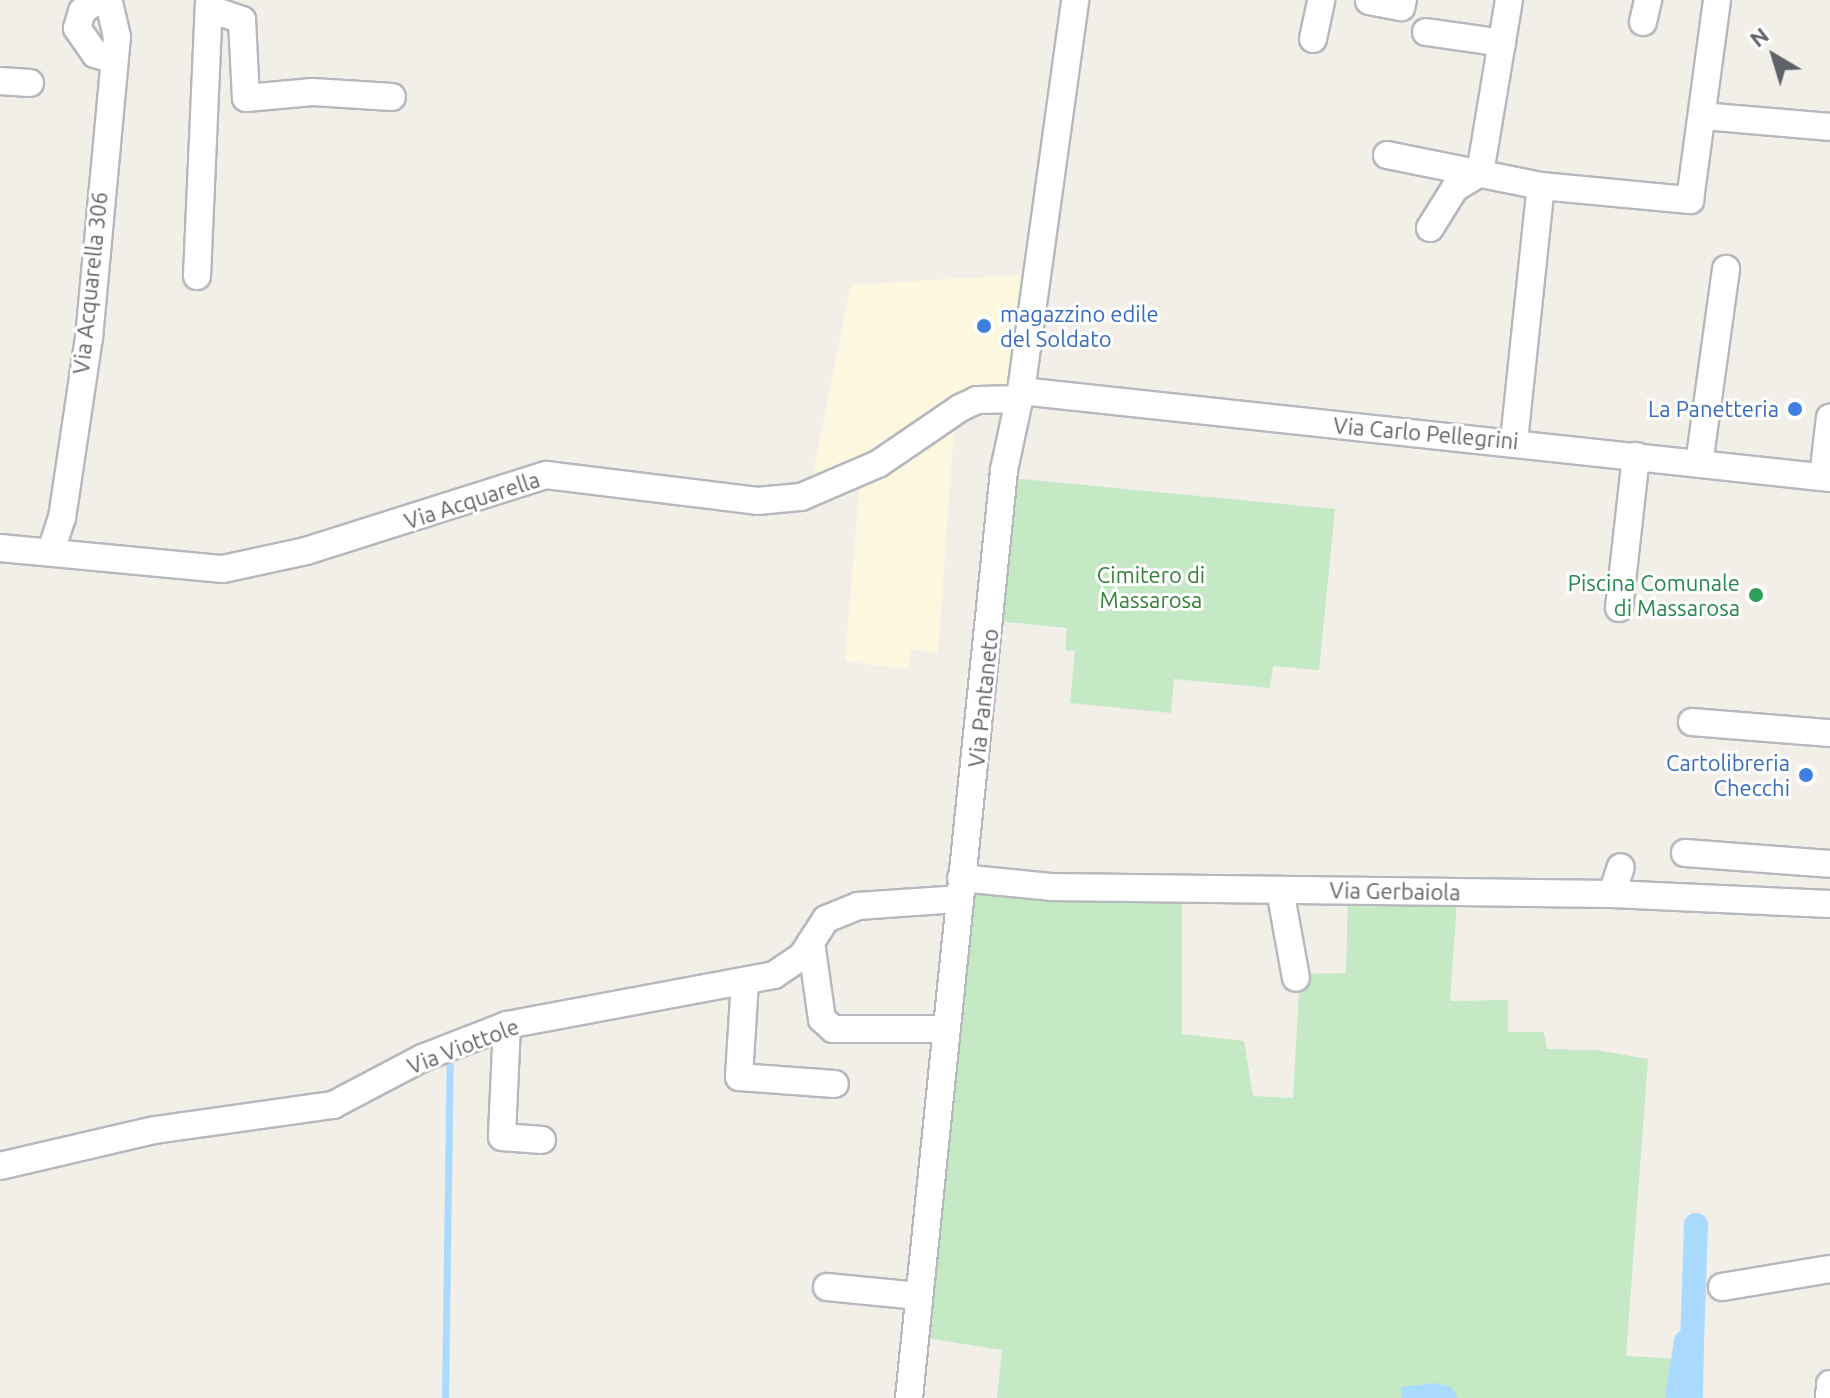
<!DOCTYPE html>
<html>
<head>
<meta charset="utf-8">
<style>
	body { margin:0 }
	#map { position:relative; width:1830px; height:1398px; overflow:hidden; background:#f1efe8; font-family:Ubuntu,sans-serif }
	div>[style] { position:absolute }
	.commercial>* { inset:0; background:#fef7e0 }
	.green>* { inset:0; background:#c5e8c5 }
	.water>* { inset:0; background:#aadaff }
	.stream>* { height:7px; margin:-3.5px; padding:0 3.5px; transform-origin:3.5px; border-radius:3.5px; background:#aadaff }
	.canal>* { height:24px; margin:-12px; padding:0 12px; transform-origin:12px; border-radius:12px; background:#aadaff }
	.roads { filter:drop-shadow(2px 0 #b5b8bc) drop-shadow(-2px 0 #b5b8bc) drop-shadow(0 2px #b5b8bc) drop-shadow(0 -2px #b5b8bc) }
	.minor>* { height:26px; margin:-13px; padding:0 13px; transform-origin:13px; border-radius:13px; background:#fff }
	.dots>* { width:22px; height:22px; translate:-50% -50%; box-sizing:border-box; border:4px solid #fff; border-radius:50% }
	span { translate:-50% -50%; white-space:nowrap; text-align:center; line-height:1.15; -webkit-text-stroke:6px #fff; paint-order:stroke }
	.street-label { font-size:22px; color:#5f6368 }
	.shop-label { font-size:22px; color:#366cbe }
	.left { translate:0 -50%; text-align:left }
	.right { translate:-100% -50%; text-align:right }
	.park-label { font-size:22px; color:#348238 }
	.leisure-label { font-size:22px; color:#27864d }
	.north { position:absolute; left:1734px; top:16px; width:80px; height:80px; -webkit-text-stroke:6px #fff; paint-order:stroke; rotate:322deg; font-size:22px; font-weight:700; line-height:32px; text-align:center; color:#5f6368 }
	.north::after { content:''; display:block; margin:auto; width:28px; height:36px; background:#5f6368; clip-path:polygon(50% 0,100% 100%,50% 72%,0 100%) }
</style>
</head>
<body>
<div id="map">
	<div class="commercial">
		<i style="clip-path:polygon(1034px 274px,1013px 388px,956px 399px,938px 653px,911px 649px,908px 670px,845px 661px,860px 479px,813px 475px,851px 285px)"></i>
	</div>
	<div class="green">
		<i style="clip-path:polygon(1011px 478px,1335px 509px,1319px 670px,1273px 666px,1270px 688px,1174px 679px,1171px 713px,1070px 703px,1075px 651px,1065px 650px,1067px 628px,996px 621px)"></i>
		<i style="clip-path:polygon(967px 889px,1109px 902px,1182px 900px,1182px 1034px,1244px 1041px,1253px 1096px,1293px 1098px,1300px 974px,1346px 973px,1348px 893px,1457px 900px,1450px 1001px,1508px 1000px,1508px 1032px,1544px 1032px,1547px 1049px,1595px 1050px,1648px 1059px,1626px 1356px,1679px 1359px,1678px 1398px,997px 1398px,1002px 1350px,919px 1337px)"></i>
	</div>
	<div class="water">
		<i style="clip-path:polygon(1435px 1383px,1451px 1387px,1458px 1398px,1401px 1398px,1401px 1387px)"></i>
	</div>
	<div class="stream">
		<i style="left:445px;top:1398px;width:343px;rotate:-89.2deg"></i>
	</div>
	<div class="canal">
		<i style="left:1692px;top:1344px;width:119px;rotate:-88.1deg"></i>
		<i style="left:1677px;top:1398px;width:57px;rotate:-80.9deg"></i>
		<i style="left:1686px;top:1342px;width:6px;rotate:18deg"></i>
		<i style="left:1692px;top:1344px;width:54px;rotate:91.1deg"></i>
	</div>
	<div class="roads">
		<div class="minor">
			<i style="left:98px;top:0;width:19px;rotate:145deg"></i>
			<i style="left:82px;top:11px;width:18px;rotate:106deg"></i>
			<i style="left:77px;top:28px;width:32px;rotate:55deg"></i>
			<i style="left:95px;top:54px;width:20px;rotate:18deg"></i>
			<i style="left:1369px;top:1px;width:33px;rotate:11deg"></i>
			<i style="left:1401px;top:7px;width:7px;rotate:-74deg"></i>
			<i style="left:210px;top:9px;width:34px;rotate:19deg"></i>
			<i style="left:242px;top:20px;width:78px;rotate:87.1deg"></i>
			<i style="left:246px;top:98px;width:67px;rotate:-5.1deg"></i>
			<i style="left:313px;top:92px;width:79px;rotate:3.6deg"></i>
			<i style="left:1643px;top:22px;width:23px;rotate:-77deg"></i>
			<i style="left:1426px;top:32px;width:77px;rotate:8.2deg"></i>
			<i style="left:1313px;top:39px;width:40px;rotate:-78deg"></i>
			<i style="left:0;top:81px;width:30px;rotate:4deg"></i>
			<i style="left:1702px;top:116px;width:128px;rotate:4.9deg"></i>
			<i style="left:1387px;top:155px;width:157px;rotate:11.4deg"></i>
			<i style="left:1430px;top:228px;width:47px;rotate:-58deg"></i>
			<i style="left:1455px;top:188px;width:29px;rotate:-31deg"></i>
			<i style="left:1480px;top:173px;width:175px;rotate:-80.5deg"></i>
			<i style="left:197px;top:276px;width:276px;rotate:-87.5deg"></i>
			<i style="left:1021px;top:391px;width:814px;rotate:6.14deg"></i>
			<i style="left:1514px;top:441px;width:256px;rotate:-84deg"></i>
			<i style="left:1541px;top:186px;width:150px;rotate:5.4deg"></i>
			<i style="left:1690px;top:200px;width:202px;rotate:-82.3deg"></i>
			<i style="left:1699px;top:464px;width:197px;rotate:-82.1deg"></i>
			<i style="left:1823px;top:477px;width:60px;rotate:-83.3deg"></i>
			<i style="left:0;top:548px;width:224px;rotate:5.4deg"></i>
			<i style="left:223px;top:569px;width:85px;rotate:-12.2deg"></i>
			<i style="left:306px;top:551px;width:252px;rotate:-17.6deg"></i>
			<i style="left:546px;top:475px;width:213px;rotate:7deg"></i>
			<i style="left:757px;top:501px;width:44px;rotate:-5.2deg"></i>
			<i style="left:801px;top:497px;width:84px;rotate:-23.2deg"></i>
			<i style="left:878px;top:464px;width:99px;rotate:-34.3deg"></i>
			<i style="left:960px;top:408px;width:19px;rotate:-25deg"></i>
			<i style="left:977px;top:400px;width:43px;rotate:-1.3deg"></i>
			<i style="left:51px;top:551px;width:35px;rotate:-72deg"></i>
			<i style="left:62px;top:518px;width:182px;rotate:-81.5deg"></i>
			<i style="left:89px;top:338px;width:302px;rotate:-84.7deg"></i>
			<i style="left:117px;top:37px;width:31px;rotate:-103deg"></i>
			<i style="left:110px;top:7px;width:13px;rotate:-148deg"></i>
			<i style="left:1619px;top:608px;width:153px;rotate:-83.6deg"></i>
			<i style="left:1692px;top:722px;width:138px;rotate:4.6deg"></i>
			<i style="left:1685px;top:853px;width:145px;rotate:4.3deg"></i>
			<i style="left:961px;top:878px;width:90px;rotate:5.7deg"></i>
			<i style="left:1051px;top:887px;width:561px;rotate:0.71deg"></i>
			<i style="left:1612px;top:894px;width:218px;rotate:2.6deg"></i>
			<i style="left:1280px;top:890px;width:89px;rotate:79.7deg"></i>
			<i style="left:1612px;top:894px;width:28px;rotate:-72deg"></i>
			<i style="left:811px;top:942px;width:78px;rotate:81.9deg"></i>
			<i style="left:822px;top:1019px;width:15px;rotate:42deg"></i>
			<i style="left:833px;top:1029px;width:111px"></i>
			<i style="left:745px;top:981px;width:96px;rotate:93.6deg"></i>
			<i style="left:739px;top:1077px;width:96px;rotate:4.2deg"></i>
			<i style="left:507px;top:1025px;width:112px;rotate:92.6deg"></i>
			<i style="left:502px;top:1137px;width:40px;rotate:4.3deg"></i>
			<i style="left:0;top:1166px;width:159px;rotate:-13.1deg"></i>
			<i style="left:155px;top:1130px;width:180px;rotate:-8deg"></i>
			<i style="left:333px;top:1105px;width:101px;rotate:-27.8deg"></i>
			<i style="left:422px;top:1058px;width:91px;rotate:-21.2deg"></i>
			<i style="left:507px;top:1025px;width:272px;rotate:-10.6deg"></i>
			<i style="left:774px;top:975px;width:34px;rotate:-34deg"></i>
			<i style="left:802px;top:956px;width:44px;rotate:-57deg"></i>
			<i style="left:826px;top:919px;width:35px;rotate:-22deg"></i>
			<i style="left:858px;top:906px;width:99px;rotate:-4deg"></i>
			<i style="left:827px;top:1287px;width:92px;rotate:5.6deg"></i>
			<i style="left:1722px;top:1287px;width:109px;rotate:-9.5deg"></i>
			<i style="left:909px;top:1398px;width:933px;rotate:-84.15deg"></i>
			<i style="left:1004px;top:470px;width:81px;rotate:-77.9deg"></i>
			<i style="left:1021px;top:391px;width:395px;rotate:-82.1deg"></i>
			<i style="left:1829px;top:1398px;width:14px;rotate:-86deg"></i>
		</div>
	</div>
	<div class="dots">
		<i style="left:984px;top:326px;background:#3f7fe0"></i>
		<i style="left:1795px;top:409px;background:#3f7fe0"></i>
		<i style="left:1756px;top:595px;background:#2e9e5b"></i>
		<i style="left:1806px;top:775px;background:#3f7fe0"></i>
	</div>
	<div class="street-label">
		<span style="left:90px;top:283px;rotate:-84deg">Via Acquarella 306</span>
		<span style="left:1426px;top:433px;rotate:5deg">Via Carlo Pellegrini</span>
		<span style="left:472px;top:500px;rotate:-18deg">Via Acquarella</span>
		<span style="left:983px;top:698px;rotate:-84deg">Via Pantaneto</span>
		<span style="left:1395px;top:891px;rotate:1deg">Via Gerbaiola</span>
		<span style="left:463px;top:1046px;rotate:-21deg">Via Viottole</span>
	</div>
	<div class="shop-label">
		<span class="left" style="left:1000px;top:326px">magazzino edile<br>del Soldato</span>
		<span class="right" style="left:1779px;top:409px">La Panetteria</span>
		<span class="right" style="left:1790px;top:775px">Cartolibreria<br>Checchi</span>
	</div>
	<div class="park-label">
		<span style="left:1151px;top:587px">Cimitero di<br>Massarosa</span>
	</div>
	<div class="leisure-label">
		<span class="right" style="left:1740px;top:595px">Piscina Comunale<br>di Massarosa</span>
	</div>
	<div class="north">N</div>
</div>
</body>
</html>
